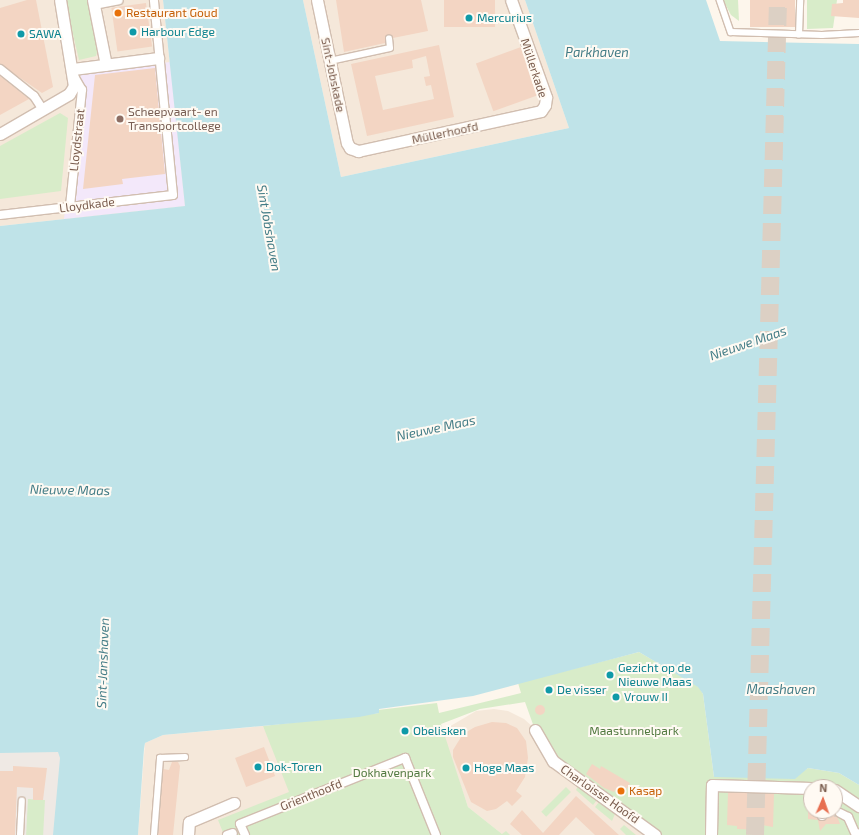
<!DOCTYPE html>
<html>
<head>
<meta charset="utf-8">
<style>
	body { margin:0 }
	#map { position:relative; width:859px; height:835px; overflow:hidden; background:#fdf6ec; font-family:"Exo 2",sans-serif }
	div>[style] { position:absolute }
	.residential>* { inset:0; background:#f5e8da }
	.industrial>* { inset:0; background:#efe9e4 }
	.education>* { inset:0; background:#f3e8fa }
	.green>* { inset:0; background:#d8ecc9; transform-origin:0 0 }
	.water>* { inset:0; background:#bfe3e8 }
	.building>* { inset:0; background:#f3d5c3; transform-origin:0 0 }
	.round { border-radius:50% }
	.pedestrian-tunnel>* { height:8px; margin-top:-4px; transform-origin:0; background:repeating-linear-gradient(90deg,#dcd0c4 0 8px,transparent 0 12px) }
	.trunk-tunnel>* { height:18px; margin-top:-9px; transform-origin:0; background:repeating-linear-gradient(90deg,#dcd0c4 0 18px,transparent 0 27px) }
	.roads { filter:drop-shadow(1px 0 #d1beb0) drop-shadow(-1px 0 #d1beb0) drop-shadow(0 1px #d1beb0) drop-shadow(0 -1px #d1beb0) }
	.service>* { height:5.5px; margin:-2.75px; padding:0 2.75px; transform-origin:2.75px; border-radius:2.75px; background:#fff }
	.pedestrian>* { height:8px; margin:-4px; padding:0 4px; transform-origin:4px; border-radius:4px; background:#fff }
	.minor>* { height:11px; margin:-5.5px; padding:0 5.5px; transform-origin:5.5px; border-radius:5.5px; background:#fff }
	.dots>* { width:11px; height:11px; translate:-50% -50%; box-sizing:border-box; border:2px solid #fffaf3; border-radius:50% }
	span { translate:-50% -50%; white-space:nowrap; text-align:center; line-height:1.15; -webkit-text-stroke:4px #fffaf3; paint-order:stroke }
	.food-label { font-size:12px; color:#c56008 }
	.left { translate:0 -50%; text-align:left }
	.culture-label { font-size:12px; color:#0d838f }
	.street-label { font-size:12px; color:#7a5c4d }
	.education-label { font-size:12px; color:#785e54 }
	.park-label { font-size:12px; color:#537a41 }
	.water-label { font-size:13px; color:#437c86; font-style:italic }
	.north { position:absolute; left:803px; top:779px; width:40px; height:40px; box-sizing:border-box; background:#fffaf3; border:1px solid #cabbb1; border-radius:50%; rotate:2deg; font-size:11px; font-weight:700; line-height:16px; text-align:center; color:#7a5c4d }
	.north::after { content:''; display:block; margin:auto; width:14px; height:18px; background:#e76f51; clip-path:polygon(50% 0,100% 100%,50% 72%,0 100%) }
</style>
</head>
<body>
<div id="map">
	<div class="residential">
		<i style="clip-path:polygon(0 0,163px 0,185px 206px,0 226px)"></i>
		<i style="clip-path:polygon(303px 0,525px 0,569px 128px,341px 177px)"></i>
		<i style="clip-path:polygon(494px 709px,508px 711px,524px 719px,655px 835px,503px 835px,468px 807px,442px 731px,476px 711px)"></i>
		<i style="clip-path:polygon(263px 726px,297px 795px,226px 835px,138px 835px,145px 743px,163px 735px)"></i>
	</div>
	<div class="industrial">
		<i style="clip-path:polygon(89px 731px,78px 835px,0 835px,0 738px)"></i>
	</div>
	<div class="education">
		<i style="clip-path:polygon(170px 62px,185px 206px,64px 219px,81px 73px)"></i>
	</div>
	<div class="green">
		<i style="clip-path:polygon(65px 0,88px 0,98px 48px,96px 56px,79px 60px)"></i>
		<i style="clip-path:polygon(723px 0,738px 0,739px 21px,731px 15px)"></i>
		<i style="clip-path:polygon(807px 0,837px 0,833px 28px,807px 29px)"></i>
		<i style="clip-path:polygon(60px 113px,68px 118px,61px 191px,0 199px,0 146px)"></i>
		<i style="clip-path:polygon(evenodd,639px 652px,699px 687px,703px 694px,714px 777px,802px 772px,808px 768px,839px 773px,859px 785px,859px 835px,655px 835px,565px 771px,535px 730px,525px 702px,480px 709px,441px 724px,468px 807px,502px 834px,506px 831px,510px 835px,224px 835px,218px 820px,289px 792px,263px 726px,379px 713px,378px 710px,437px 703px,439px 713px,521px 693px,518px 683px,639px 652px,811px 787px,835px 787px,835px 811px,811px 811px,811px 787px)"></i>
		<i style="clip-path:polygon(578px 786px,597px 800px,593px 805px,576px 790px)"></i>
		<i style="left:566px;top:787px;width:7px;height:35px;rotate:45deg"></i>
		<i style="left:28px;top:799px;width:17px;height:36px;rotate:3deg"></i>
		<i style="clip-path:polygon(599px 802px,615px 814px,612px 821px,595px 807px)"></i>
		<i style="clip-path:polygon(624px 825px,636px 835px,626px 835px,620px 829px)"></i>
	</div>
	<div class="water">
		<i style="clip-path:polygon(163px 0,303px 0,341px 177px,569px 128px,525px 0,706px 0,720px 41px,859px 44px,859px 785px,839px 773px,808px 768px,795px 779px,714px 777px,703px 694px,698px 687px,639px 652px,473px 696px,379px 709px,379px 713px,359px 717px,163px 735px,145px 743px,144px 749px,138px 835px,53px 835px,60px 758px,58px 752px,0 753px,0 226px,185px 206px)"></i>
	</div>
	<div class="building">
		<i style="clip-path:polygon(27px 0,36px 0,53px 87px,42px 93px,0 64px,0 8px)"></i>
		<i style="clip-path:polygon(336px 0,421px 0,428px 31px,393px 38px,388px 35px,385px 43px,344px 52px)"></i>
		<i style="left:444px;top:0;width:51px;height:27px"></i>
		<i style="left:750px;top:0;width:45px;height:27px"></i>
		<i style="clip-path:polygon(843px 0,859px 0,859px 18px,831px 16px,832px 4px,843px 3px)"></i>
		<i style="left:146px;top:3px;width:44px;height:35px;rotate:82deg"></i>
		<i style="clip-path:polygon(evenodd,439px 45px,454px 117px,367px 136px,351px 64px,439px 45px,426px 56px,430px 76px,424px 77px,426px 86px,431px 85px,434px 99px,383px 110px,375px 76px,413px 68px,412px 60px,426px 56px)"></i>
		<i style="left:521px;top:47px;width:51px;height:48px;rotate:70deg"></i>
		<i style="clip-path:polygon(155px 68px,165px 174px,122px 179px,123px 184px,83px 189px,95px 75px)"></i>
		<i style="clip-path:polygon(0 76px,29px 99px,0 115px)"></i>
		<i class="round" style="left:535px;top:705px;width:10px;height:10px"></i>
		<i style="clip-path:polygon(492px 722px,506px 723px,517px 728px,526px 741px,528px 758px,525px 777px,516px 791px,522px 796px,512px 806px,507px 801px,496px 809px,487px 811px,471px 802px,453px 757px,453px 750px,463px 734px,475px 727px)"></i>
		<i style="left:264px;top:747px;width:31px;height:31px;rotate:69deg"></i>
		<i style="clip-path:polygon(172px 762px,178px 762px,180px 766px,173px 835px,158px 835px,163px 769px,169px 770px)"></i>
		<i style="clip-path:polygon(592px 764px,600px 769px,601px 766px,630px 783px,624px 794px,616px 789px,614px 792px,604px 788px,586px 774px)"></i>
		<i style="clip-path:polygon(13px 766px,47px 768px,43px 800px,33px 800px,33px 788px,17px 787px,15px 835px,0 835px,0 771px,13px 771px)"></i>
		<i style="clip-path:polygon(728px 792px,774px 794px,773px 827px,762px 825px,762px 830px,737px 829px,737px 826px,727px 825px)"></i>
		<i style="clip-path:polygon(576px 796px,619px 835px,595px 835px,576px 817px,559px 835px,522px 835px,510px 824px,522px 810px,543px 833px)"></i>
		<i style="clip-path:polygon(808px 811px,816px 811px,817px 818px,822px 821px,827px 818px,828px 811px,835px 811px,840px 824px,826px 824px,820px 831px,818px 820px,808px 819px)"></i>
	</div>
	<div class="pedestrian-tunnel">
		<i style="left:822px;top:813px;width:18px"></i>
	</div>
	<div class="trunk-tunnel">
		<i style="left:755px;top:835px;width:835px;rotate:-88.42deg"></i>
	</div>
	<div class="roads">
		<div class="service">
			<i style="left:720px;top:0;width:34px;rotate:71deg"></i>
			<i style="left:731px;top:32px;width:91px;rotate:1.9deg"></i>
			<i style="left:822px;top:35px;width:37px;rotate:-3deg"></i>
			<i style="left:799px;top:35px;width:35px;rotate:-88deg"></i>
			<i style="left:330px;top:61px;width:61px;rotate:-12.2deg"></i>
			<i style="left:390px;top:48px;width:9px;rotate:-96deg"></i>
			<i style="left:20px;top:835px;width:34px;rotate:-87deg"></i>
			<i style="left:154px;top:835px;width:77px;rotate:-85.5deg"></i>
			<i style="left:160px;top:758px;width:25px;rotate:-2deg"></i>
		</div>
		<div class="pedestrian">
			<i style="left:94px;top:5px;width:25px;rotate:-11deg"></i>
			<i style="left:0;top:69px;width:43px;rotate:38.5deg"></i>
			<i style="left:34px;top:96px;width:17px;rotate:57deg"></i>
			<i style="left:70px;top:206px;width:117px;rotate:-84.1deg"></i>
			<i style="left:82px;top:90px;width:16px;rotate:-120deg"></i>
			<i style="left:0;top:215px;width:174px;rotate:-6.6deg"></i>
			<i style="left:173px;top:195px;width:196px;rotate:-95.6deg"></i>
			<i style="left:840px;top:813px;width:9px;rotate:27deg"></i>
			<i style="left:848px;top:817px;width:20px;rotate:66deg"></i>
			<i style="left:822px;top:816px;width:5px;rotate:-90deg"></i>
			<i style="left:227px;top:835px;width:6px;rotate:-18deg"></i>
			<i style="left:245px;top:835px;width:12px;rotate:-114deg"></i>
			<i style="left:240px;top:824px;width:178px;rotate:-21.8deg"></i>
			<i style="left:405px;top:758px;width:83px;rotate:68.1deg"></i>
		</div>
		<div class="minor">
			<i style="left:93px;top:0;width:66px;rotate:78.7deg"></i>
			<i style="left:317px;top:0;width:146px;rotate:78.2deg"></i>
			<i style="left:347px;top:143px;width:6px;rotate:59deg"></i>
			<i style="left:350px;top:148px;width:9px;rotate:21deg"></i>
			<i style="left:358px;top:151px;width:187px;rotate:-12.3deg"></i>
			<i style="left:541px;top:111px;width:7px;rotate:-56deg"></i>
			<i style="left:545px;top:105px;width:8px;rotate:-83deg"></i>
			<i style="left:546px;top:97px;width:103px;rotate:-109.8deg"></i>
			<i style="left:73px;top:69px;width:86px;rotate:-7.4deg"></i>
			<i style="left:0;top:134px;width:80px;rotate:-30.1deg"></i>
			<i style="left:69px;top:94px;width:9px;rotate:-58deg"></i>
			<i style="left:74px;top:86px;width:87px;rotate:-99.2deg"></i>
			<i style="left:535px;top:730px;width:36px;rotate:60deg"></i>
			<i style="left:553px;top:761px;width:126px;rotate:36deg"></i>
			<i style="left:835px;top:790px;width:29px;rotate:34deg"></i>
			<i style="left:188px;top:835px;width:13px;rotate:-86deg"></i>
			<i style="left:189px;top:822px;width:49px;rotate:-22.9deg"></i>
			<i style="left:711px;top:835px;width:50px;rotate:-88.9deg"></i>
			<i style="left:712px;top:785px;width:99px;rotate:1.7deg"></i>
			<i style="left:858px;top:835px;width:1px;rotate:-45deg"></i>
		</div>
	</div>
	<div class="dots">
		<i style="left:118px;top:13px;background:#e8710a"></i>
		<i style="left:469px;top:18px;background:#0f9aa8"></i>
		<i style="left:133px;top:32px;background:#0f9aa8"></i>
		<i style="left:21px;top:34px;background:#0f9aa8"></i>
		<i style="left:120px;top:119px;background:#8d6e63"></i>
		<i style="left:610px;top:675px;background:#0f9aa8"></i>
		<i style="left:549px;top:690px;background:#0f9aa8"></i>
		<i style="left:616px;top:697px;background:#0f9aa8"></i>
		<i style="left:405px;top:731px;background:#0f9aa8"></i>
		<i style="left:258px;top:767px;background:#0f9aa8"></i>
		<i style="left:466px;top:768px;background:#0f9aa8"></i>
		<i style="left:621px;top:791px;background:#e8710a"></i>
	</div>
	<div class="food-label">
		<span class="left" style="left:126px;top:13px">Restaurant Goud</span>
		<span class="left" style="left:629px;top:791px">Kasap</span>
	</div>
	<div class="culture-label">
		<span class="left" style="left:477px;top:18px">Mercurius</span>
		<span class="left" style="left:141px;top:32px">Harbour Edge</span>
		<span class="left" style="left:29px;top:34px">SAWA</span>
		<span class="left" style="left:618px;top:675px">Gezicht op de<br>Nieuwe Maas</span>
		<span class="left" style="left:557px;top:690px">De visser</span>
		<span class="left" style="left:624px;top:697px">Vrouw II</span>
		<span class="left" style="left:413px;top:731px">Obelisken</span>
		<span class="left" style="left:266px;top:767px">Dok-Toren</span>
		<span class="left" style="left:474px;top:768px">Hoge Maas</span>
	</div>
	<div class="street-label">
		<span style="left:534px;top:68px;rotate:72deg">Müllerkade</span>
		<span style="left:333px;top:75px;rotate:78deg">Sint-Jobskade</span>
		<span style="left:445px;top:133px;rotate:-12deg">Müllerhoofd</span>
		<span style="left:77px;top:140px;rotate:-84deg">Lloydstraat</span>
		<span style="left:87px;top:205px;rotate:-7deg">Lloydkade</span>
		<span style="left:600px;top:794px;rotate:35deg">Charloisse Hoofd</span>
		<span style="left:311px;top:795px;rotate:-22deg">Grienthoofd</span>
	</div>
	<div class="education-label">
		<span class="left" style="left:128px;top:119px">Scheepvaart- en<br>Transportcollege</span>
	</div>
	<div class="park-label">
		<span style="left:634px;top:731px">Maastunnelpark</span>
		<span style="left:392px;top:773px">Dokhavenpark</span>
	</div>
	<div class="water-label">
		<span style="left:597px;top:52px">Parkhaven</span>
		<span style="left:269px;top:228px;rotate:80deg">Sint Jobshaven</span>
		<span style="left:748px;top:343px;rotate:-19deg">Nieuwe Maas</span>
		<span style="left:436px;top:428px;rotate:-12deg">Nieuwe Maas</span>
		<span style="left:70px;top:490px;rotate:1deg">Nieuwe Maas</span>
		<span style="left:103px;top:663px;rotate:-88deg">Sint-Janshaven</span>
		<span style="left:781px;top:689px">Maashaven</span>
	</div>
	<div class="north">N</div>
</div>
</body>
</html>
